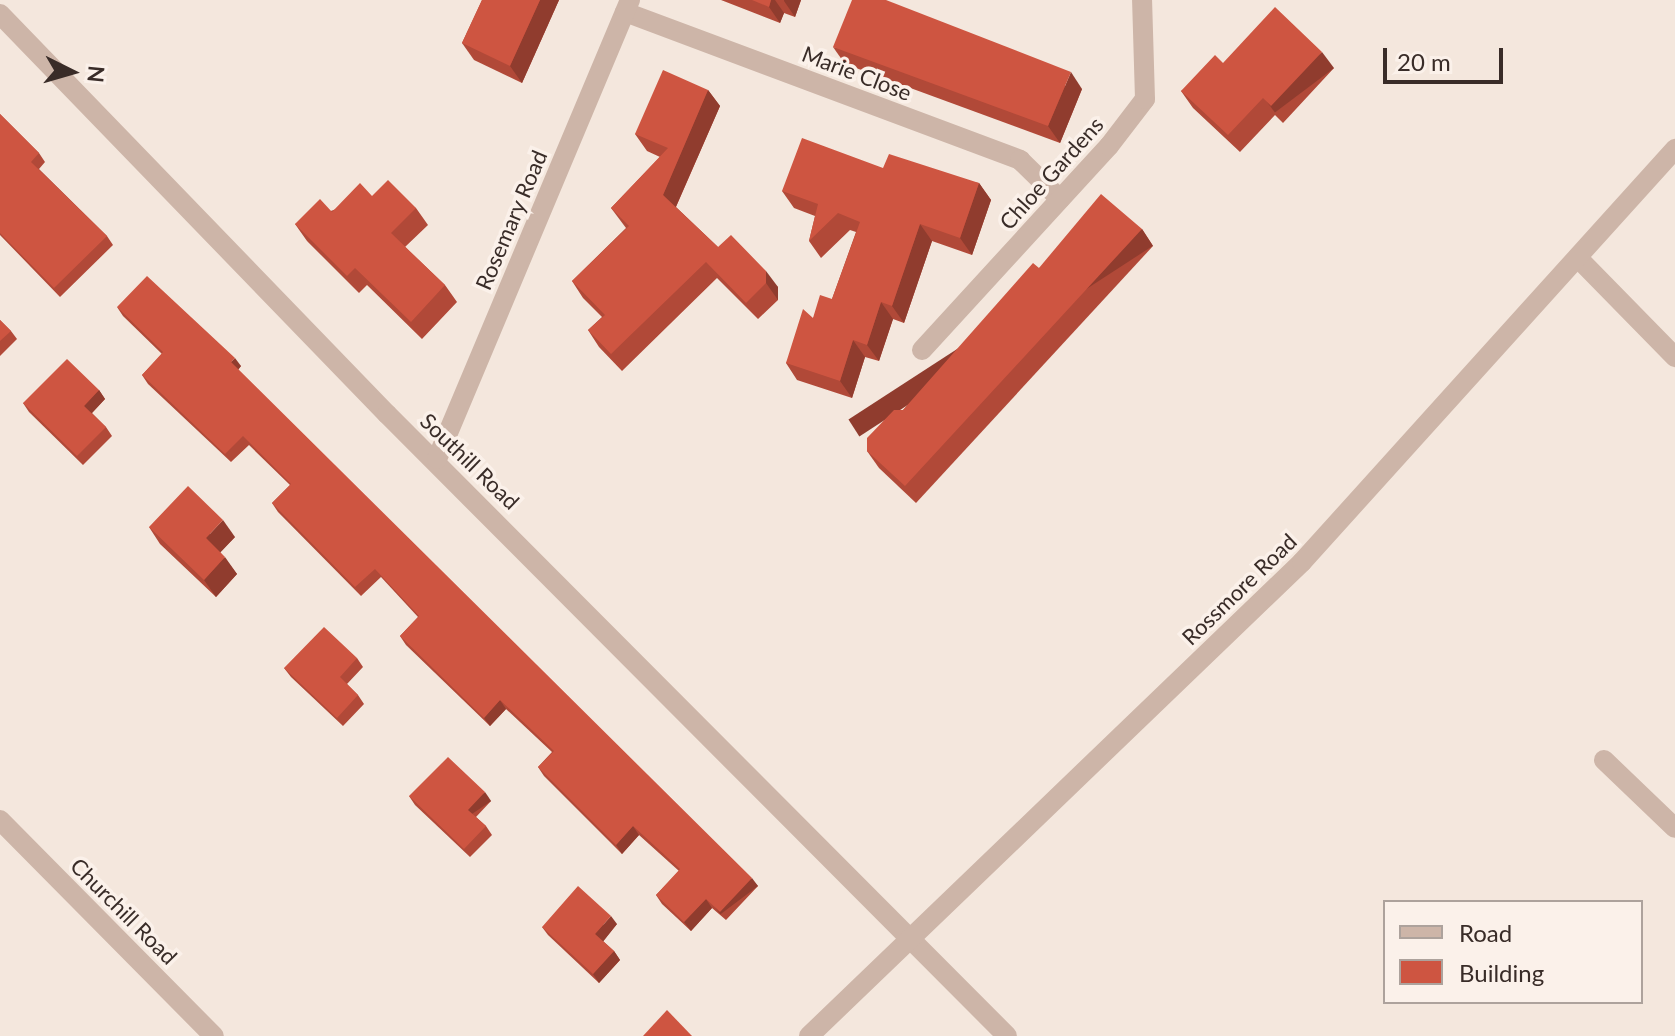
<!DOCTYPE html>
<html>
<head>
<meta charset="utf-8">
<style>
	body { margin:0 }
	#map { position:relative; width:1675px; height:1036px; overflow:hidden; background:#f4e7dd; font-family:Lato,sans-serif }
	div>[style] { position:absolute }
	.minor>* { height:20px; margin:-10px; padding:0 10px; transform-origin:10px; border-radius:10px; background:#cdb5a8 }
	.wall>* { inset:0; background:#b14938 }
	.shaded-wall>* { inset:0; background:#903c2e; transform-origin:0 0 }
	.building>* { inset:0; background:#ce5541 }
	span { translate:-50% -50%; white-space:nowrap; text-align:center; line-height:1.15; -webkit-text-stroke:7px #fbf1ea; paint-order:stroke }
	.street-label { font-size:22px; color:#392c28 }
	.legend { position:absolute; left:1383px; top:900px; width:260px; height:104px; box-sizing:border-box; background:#fbf1ea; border:2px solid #ada29c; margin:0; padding:10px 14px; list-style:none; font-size:24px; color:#392c28 }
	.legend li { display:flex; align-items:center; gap:16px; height:40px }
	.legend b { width:40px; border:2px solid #ada29c }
	.north { position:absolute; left:32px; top:32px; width:80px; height:80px; -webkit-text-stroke:6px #fbf1ea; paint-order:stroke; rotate:95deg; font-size:22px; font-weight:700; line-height:32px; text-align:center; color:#392c28 }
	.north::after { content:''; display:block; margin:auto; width:28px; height:36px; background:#392c28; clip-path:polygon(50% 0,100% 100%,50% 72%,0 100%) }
	.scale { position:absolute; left:1383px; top:48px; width:120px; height:36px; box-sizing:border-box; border:4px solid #392c28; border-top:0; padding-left:10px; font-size:24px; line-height:28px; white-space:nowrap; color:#392c28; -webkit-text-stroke:6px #fbf1ea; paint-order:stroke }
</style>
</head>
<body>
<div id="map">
	<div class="minor">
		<i style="left:625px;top:12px;width:422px;rotate:20.5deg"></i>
		<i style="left:1020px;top:160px;width:56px;rotate:44.3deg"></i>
		<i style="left:0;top:14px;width:557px;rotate:45.95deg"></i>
		<i style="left:387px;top:414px;width:878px;rotate:45.09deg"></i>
		<i style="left:1578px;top:258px;width:139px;rotate:45.6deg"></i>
		<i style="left:922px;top:350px;width:277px;rotate:-47.5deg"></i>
		<i style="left:1109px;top:146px;width:59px;rotate:-52.5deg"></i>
		<i style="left:1145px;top:99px;width:99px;rotate:-91.7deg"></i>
		<i style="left:437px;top:459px;width:498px;rotate:-67.2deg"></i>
		<i style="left:1604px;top:760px;width:98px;rotate:43.8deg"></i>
		<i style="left:0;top:820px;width:304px;rotate:45.3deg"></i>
		<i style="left:809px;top:1036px;width:684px;rotate:-43.87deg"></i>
		<i style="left:1302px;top:562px;width:557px;rotate:-47.91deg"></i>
	</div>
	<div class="wall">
		<i style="clip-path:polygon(482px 0,559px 0,522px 83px,474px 60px,462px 43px)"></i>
		<i style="clip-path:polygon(721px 0,801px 0,795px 17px,784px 13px,780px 23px)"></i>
		<i style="clip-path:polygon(833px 47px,1082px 89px,1060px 143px,845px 64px)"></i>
		<i style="clip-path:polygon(1223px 63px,1334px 68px,1283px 123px,1275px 115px,1240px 152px,1193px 108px,1181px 91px)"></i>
		<i style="clip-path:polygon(708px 90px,720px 106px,676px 207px,718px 247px,778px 287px,778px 300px,758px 319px,717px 278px,622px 371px,599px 347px,588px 330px,602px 317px,583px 298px,572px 281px,626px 228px,611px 208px,660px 157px,647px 151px,635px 134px)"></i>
		<i style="clip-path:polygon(0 114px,39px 153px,45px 162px,39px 169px,107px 236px,113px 245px,60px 297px,0 235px)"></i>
		<i style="clip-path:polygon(883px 168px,979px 183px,991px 200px,972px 255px,932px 241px,904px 323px,893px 319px,879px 361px,865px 357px,852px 398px,797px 380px,786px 363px,813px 318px,832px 299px,856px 232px,850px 230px,821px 258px,809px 241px,815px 216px,794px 208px,782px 191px)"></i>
		<i style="clip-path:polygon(372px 196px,416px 208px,428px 225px,405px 247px,445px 285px,457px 302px,422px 339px,367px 285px,359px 293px,307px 241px,295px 224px)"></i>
		<i style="clip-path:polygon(1142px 229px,1153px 246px,916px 503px,879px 468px,867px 451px,903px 410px,1039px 268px)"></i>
		<i style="clip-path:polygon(117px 307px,241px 366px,238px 370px,758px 886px,726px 920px,712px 908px,691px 931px,662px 904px,656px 895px,679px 871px,639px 835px,622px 854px,544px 776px,538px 767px,552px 752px,506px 709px,490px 726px,406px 645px,400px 636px,418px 617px,381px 577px,361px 596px,278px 512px,272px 503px,290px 485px,249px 445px,231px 462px,148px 384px,142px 375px,162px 354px,123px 316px)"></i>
		<i style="clip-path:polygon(0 320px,11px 331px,17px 339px,0 356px)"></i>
		<i style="clip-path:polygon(99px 390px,105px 399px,92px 413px,106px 427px,112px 436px,83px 465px,29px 412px,23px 403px)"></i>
		<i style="clip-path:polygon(149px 527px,235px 537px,220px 552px,237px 574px,216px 597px,160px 544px)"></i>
		<i style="clip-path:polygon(357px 658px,363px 667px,347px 684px,358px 695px,364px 704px,343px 726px,291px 677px,284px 668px)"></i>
		<i style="clip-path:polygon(409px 796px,491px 801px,476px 817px,486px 826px,492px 835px,470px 857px,415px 805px)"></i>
		<i style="clip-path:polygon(617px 924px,603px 941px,614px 951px,620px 960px,599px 983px,548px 935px,542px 927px)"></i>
	</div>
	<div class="shaded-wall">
		<i style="clip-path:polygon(540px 0,559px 0,522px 83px,510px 66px)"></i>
		<i style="clip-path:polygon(771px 0,775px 0,784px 13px,780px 23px,769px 7px)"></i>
		<i style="clip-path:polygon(784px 0,801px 0,795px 17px,784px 1px)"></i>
		<i style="left:1322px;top:52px;width:20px;height:74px;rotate:53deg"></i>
		<i style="clip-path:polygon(1071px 72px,1082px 89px,1060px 143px,1048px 126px)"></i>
		<i style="clip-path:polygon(708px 90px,720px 106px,674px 211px,663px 195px)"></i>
		<i style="clip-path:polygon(979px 183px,991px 200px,972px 255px,960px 238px)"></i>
		<i style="clip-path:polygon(920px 224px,932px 241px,904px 323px,892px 306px)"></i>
		<i style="left:1142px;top:229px;width:20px;height:350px;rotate:57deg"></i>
		<i style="clip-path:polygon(766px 271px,778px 287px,778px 300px,766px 283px)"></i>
		<i style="clip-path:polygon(881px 302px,893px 319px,879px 361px,867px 345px)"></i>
		<i style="clip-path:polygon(853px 340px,865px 357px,852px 398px,840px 381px)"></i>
		<i style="clip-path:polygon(235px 358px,241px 366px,237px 371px,231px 362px)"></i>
		<i style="clip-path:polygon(99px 390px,105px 399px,90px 415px,84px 406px)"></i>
		<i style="clip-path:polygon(223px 520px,235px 537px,218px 555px,206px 538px)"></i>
		<i style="clip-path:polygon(225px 557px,237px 574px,216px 597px,204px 580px)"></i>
		<i style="clip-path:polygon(500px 700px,506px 709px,490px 726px,484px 718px)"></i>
		<i style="left:485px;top:792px;width:11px;height:25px;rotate:56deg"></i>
		<i style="clip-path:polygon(633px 826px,639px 835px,622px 854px,616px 845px)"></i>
		<i style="left:752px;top:878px;width:10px;height:47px;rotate:53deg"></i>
		<i style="clip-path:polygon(706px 899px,712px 908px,691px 931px,684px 922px)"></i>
		<i style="clip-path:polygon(611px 916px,617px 924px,602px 943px,595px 934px)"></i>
		<i style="clip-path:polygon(614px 951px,620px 960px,599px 983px,593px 974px)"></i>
	</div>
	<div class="building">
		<i style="clip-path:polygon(482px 0,540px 0,510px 66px,462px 43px)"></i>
		<i style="clip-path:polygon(752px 0,771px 0,769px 7px)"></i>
		<i style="clip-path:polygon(852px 0,886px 0,1071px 72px,1048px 126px,833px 47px)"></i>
		<i style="clip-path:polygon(1275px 7px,1322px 52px,1271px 106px,1263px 98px,1228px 135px,1181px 91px,1215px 55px,1223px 63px)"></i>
		<i style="clip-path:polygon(663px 70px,708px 90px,663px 195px,718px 247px,731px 235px,766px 271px,766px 283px,746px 303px,706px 262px,611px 354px,588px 330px,605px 315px,572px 281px,629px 226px,611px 208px,668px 148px,635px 134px)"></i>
		<i style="clip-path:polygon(0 114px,39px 153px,31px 162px,107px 236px,54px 288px,0 233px)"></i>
		<i style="clip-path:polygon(802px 138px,883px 168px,889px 154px,979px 183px,960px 238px,920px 224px,892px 306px,881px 302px,867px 345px,853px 340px,840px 381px,786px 363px,803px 309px,813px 318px,820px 295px,832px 299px,860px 222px,838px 213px,809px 241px,818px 204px,782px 191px)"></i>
		<i style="clip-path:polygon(388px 180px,416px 208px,391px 233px,445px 285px,411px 322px,355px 268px,347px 276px,295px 224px,320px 199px,332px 212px,360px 183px,372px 196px)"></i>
		<i style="clip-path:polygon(1101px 194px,1142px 229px,905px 486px,867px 451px,867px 438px,894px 410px,903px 410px,1033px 263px,1039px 268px)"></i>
		<i style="clip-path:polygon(147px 276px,235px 358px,231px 362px,752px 878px,720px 912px,706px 899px,684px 922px,656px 895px,680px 869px,633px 826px,616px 845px,538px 767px,554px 751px,500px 700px,484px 718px,400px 636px,419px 616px,375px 569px,355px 587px,272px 503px,291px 484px,243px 436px,225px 454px,142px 375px,163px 352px,117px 307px)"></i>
		<i style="clip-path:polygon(0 320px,11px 331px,0 341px)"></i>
		<i style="clip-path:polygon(67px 359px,99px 390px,84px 406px,106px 427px,77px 456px,23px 403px)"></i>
		<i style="clip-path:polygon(188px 486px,223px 520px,206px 538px,225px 557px,204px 580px,149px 527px)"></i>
		<i style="clip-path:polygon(324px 627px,357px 658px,340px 677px,358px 695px,337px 718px,284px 668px)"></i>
		<i style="clip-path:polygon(448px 757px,485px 792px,468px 810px,486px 826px,464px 849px,409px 796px)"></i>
		<i style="clip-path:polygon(578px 886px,611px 916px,595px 934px,614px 951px,593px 974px,542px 927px)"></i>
		<i style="clip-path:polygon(667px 1010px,692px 1036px,643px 1036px)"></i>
	</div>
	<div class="street-label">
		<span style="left:857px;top:73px;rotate:21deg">Marie Close</span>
		<span style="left:1051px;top:173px;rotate:-48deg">Chloe Gardens</span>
		<span style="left:511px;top:220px;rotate:-67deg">Rosemary Road</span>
		<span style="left:470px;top:461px;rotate:44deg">Southill Road</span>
		<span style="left:1239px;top:589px;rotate:-44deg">Rossmore Road</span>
		<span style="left:124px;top:911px;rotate:45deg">Churchill Road</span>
	</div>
	<ul class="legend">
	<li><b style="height:10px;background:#cdb5a8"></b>Road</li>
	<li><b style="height:22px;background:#ce5541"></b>Building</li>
	</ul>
	<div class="north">N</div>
	<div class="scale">20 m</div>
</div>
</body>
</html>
